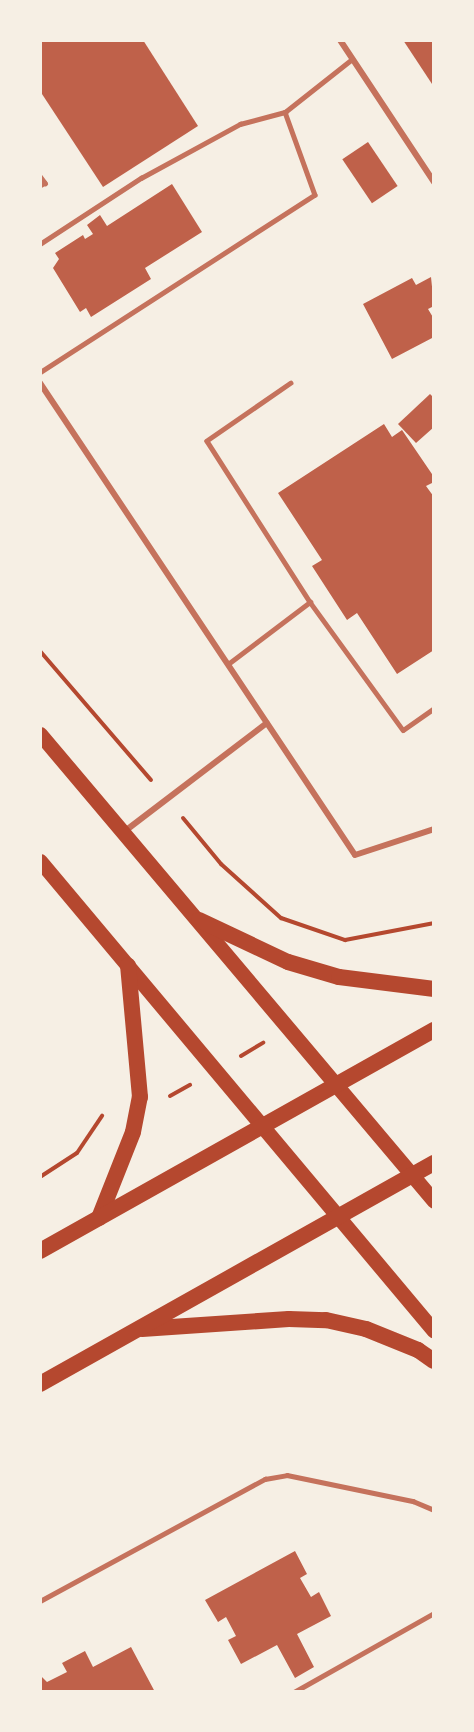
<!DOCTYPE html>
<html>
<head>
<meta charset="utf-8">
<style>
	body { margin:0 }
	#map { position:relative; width:474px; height:1732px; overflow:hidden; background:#f6efe4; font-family:"PT Sans Narrow",sans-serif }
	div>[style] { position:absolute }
	.building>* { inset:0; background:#bf614a; transform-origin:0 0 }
	.path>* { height:4px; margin:-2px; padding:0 2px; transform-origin:2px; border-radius:2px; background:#b5482f }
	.service>* { height:4.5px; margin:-2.25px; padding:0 2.25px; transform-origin:2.25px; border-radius:2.25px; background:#c5725c }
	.minor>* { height:6px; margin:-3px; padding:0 3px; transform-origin:3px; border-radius:3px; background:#c5725c }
	.primary>* { height:15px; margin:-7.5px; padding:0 7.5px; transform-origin:7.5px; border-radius:7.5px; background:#b5482f }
	.trunk>* { height:16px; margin:-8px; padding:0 8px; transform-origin:8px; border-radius:8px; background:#b5482f }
	span { translate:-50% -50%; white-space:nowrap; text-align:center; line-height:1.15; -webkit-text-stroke:6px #f6efe4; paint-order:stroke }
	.frame { position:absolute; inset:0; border:42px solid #f6efe4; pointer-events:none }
</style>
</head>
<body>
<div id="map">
	<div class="building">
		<i style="clip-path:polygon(40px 40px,143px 40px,198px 126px,103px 187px,40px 91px)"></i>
		<i style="clip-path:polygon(403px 40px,434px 40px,434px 87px)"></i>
		<i style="left:368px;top:142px;width:53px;height:31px;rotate:56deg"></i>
		<i style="clip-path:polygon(172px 184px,202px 232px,145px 268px,151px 279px,91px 317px,86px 308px,80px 312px,53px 268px,59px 259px,55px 253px,83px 235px,85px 239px,93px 234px,87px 225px,100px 215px,107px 226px)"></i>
		<i style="clip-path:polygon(431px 277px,434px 306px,428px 309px,434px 319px,434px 337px,392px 359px,363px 304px,412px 278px,416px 285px)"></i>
		<i style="clip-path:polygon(430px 394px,434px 398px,434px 427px,416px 443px,398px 424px)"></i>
		<i style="clip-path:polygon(384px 424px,392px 437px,402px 430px,434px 477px,434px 482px,426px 486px,434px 497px,434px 650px,397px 674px,357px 613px,347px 620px,312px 566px,322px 560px,278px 493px)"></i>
		<i style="clip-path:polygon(295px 1551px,307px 1574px,300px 1578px,311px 1597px,319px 1592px,331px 1616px,297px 1634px,314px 1667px,295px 1678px,277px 1645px,241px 1664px,228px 1640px,236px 1636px,226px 1617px,218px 1622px,205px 1600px)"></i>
		<i style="clip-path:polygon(131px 1647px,155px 1692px,40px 1692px,40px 1675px,47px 1682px,67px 1672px,62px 1663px,85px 1651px,93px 1667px)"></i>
	</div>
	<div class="path">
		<i style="left:40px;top:651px;width:170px;rotate:49.3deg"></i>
		<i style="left:183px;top:818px;width:60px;rotate:50.4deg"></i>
		<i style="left:221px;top:864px;width:81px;rotate:42deg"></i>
		<i style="left:281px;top:918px;width:68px;rotate:19deg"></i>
		<i style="left:345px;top:940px;width:91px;rotate:-10.8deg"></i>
		<i style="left:241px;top:1056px;width:26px;rotate:-31deg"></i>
		<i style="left:170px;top:1096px;width:23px;rotate:-29deg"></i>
		<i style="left:40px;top:1177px;width:44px;rotate:-33deg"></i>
		<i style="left:77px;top:1153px;width:45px;rotate:-56deg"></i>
	</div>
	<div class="service">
		<i style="left:285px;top:112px;width:85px;rotate:-38.3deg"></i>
		<i style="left:40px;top:176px;width:9px;rotate:54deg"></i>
		<i style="left:45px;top:183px;width:6px;rotate:149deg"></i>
		<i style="left:40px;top:244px;width:121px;rotate:-33.2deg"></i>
		<i style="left:141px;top:178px;width:113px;rotate:-28.6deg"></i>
		<i style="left:240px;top:124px;width:47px;rotate:-14.9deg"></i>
		<i style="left:285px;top:112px;width:88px;rotate:70.1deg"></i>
		<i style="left:315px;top:195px;width:328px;rotate:147.1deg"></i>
		<i style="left:291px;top:383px;width:102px;rotate:145.4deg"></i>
		<i style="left:207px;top:441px;width:191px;rotate:57.4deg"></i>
		<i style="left:228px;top:664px;width:103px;rotate:-37.1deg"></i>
		<i style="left:310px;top:602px;width:158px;rotate:54deg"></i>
		<i style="left:403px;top:730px;width:38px;rotate:-35deg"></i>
		<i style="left:40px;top:1601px;width:256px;rotate:-28.5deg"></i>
		<i style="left:265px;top:1479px;width:22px;rotate:-10deg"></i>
		<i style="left:287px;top:1475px;width:129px;rotate:11.7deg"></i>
		<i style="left:413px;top:1501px;width:23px;rotate:23deg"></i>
		<i style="left:294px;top:1692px;width:161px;rotate:-29.4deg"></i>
	</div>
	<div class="minor">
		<i style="left:340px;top:40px;width:170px;rotate:56.5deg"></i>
		<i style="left:40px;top:383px;width:567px;rotate:56.28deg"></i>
		<i style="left:355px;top:855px;width:83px;rotate:-18.2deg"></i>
		<i style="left:125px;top:831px;width:178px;rotate:-37.3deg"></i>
	</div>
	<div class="primary">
		<i style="left:40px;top:734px;width:611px;rotate:49.85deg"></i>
		<i style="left:40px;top:861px;width:613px;rotate:50.03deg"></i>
	</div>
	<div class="trunk">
		<i style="left:199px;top:920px;width:98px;rotate:25.3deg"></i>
		<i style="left:288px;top:962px;width:53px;rotate:16.4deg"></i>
		<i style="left:339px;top:977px;width:96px;rotate:7.2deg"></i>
		<i style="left:99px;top:1218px;width:92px;rotate:-68.4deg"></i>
		<i style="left:133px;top:1132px;width:36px;rotate:-79deg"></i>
		<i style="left:140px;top:1097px;width:132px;rotate:-95.2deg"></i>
		<i style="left:40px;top:1251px;width:452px;rotate:-29.3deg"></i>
		<i style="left:142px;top:1329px;width:147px;rotate:-3.9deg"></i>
		<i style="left:289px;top:1319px;width:37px;rotate:2deg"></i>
		<i style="left:326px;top:1320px;width:41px;rotate:12.7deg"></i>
		<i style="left:366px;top:1329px;width:56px;rotate:22deg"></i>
		<i style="left:418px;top:1350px;width:19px;rotate:35deg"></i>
		<i style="left:40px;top:1384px;width:452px;rotate:-29.3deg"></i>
	</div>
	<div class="frame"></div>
</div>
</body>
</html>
